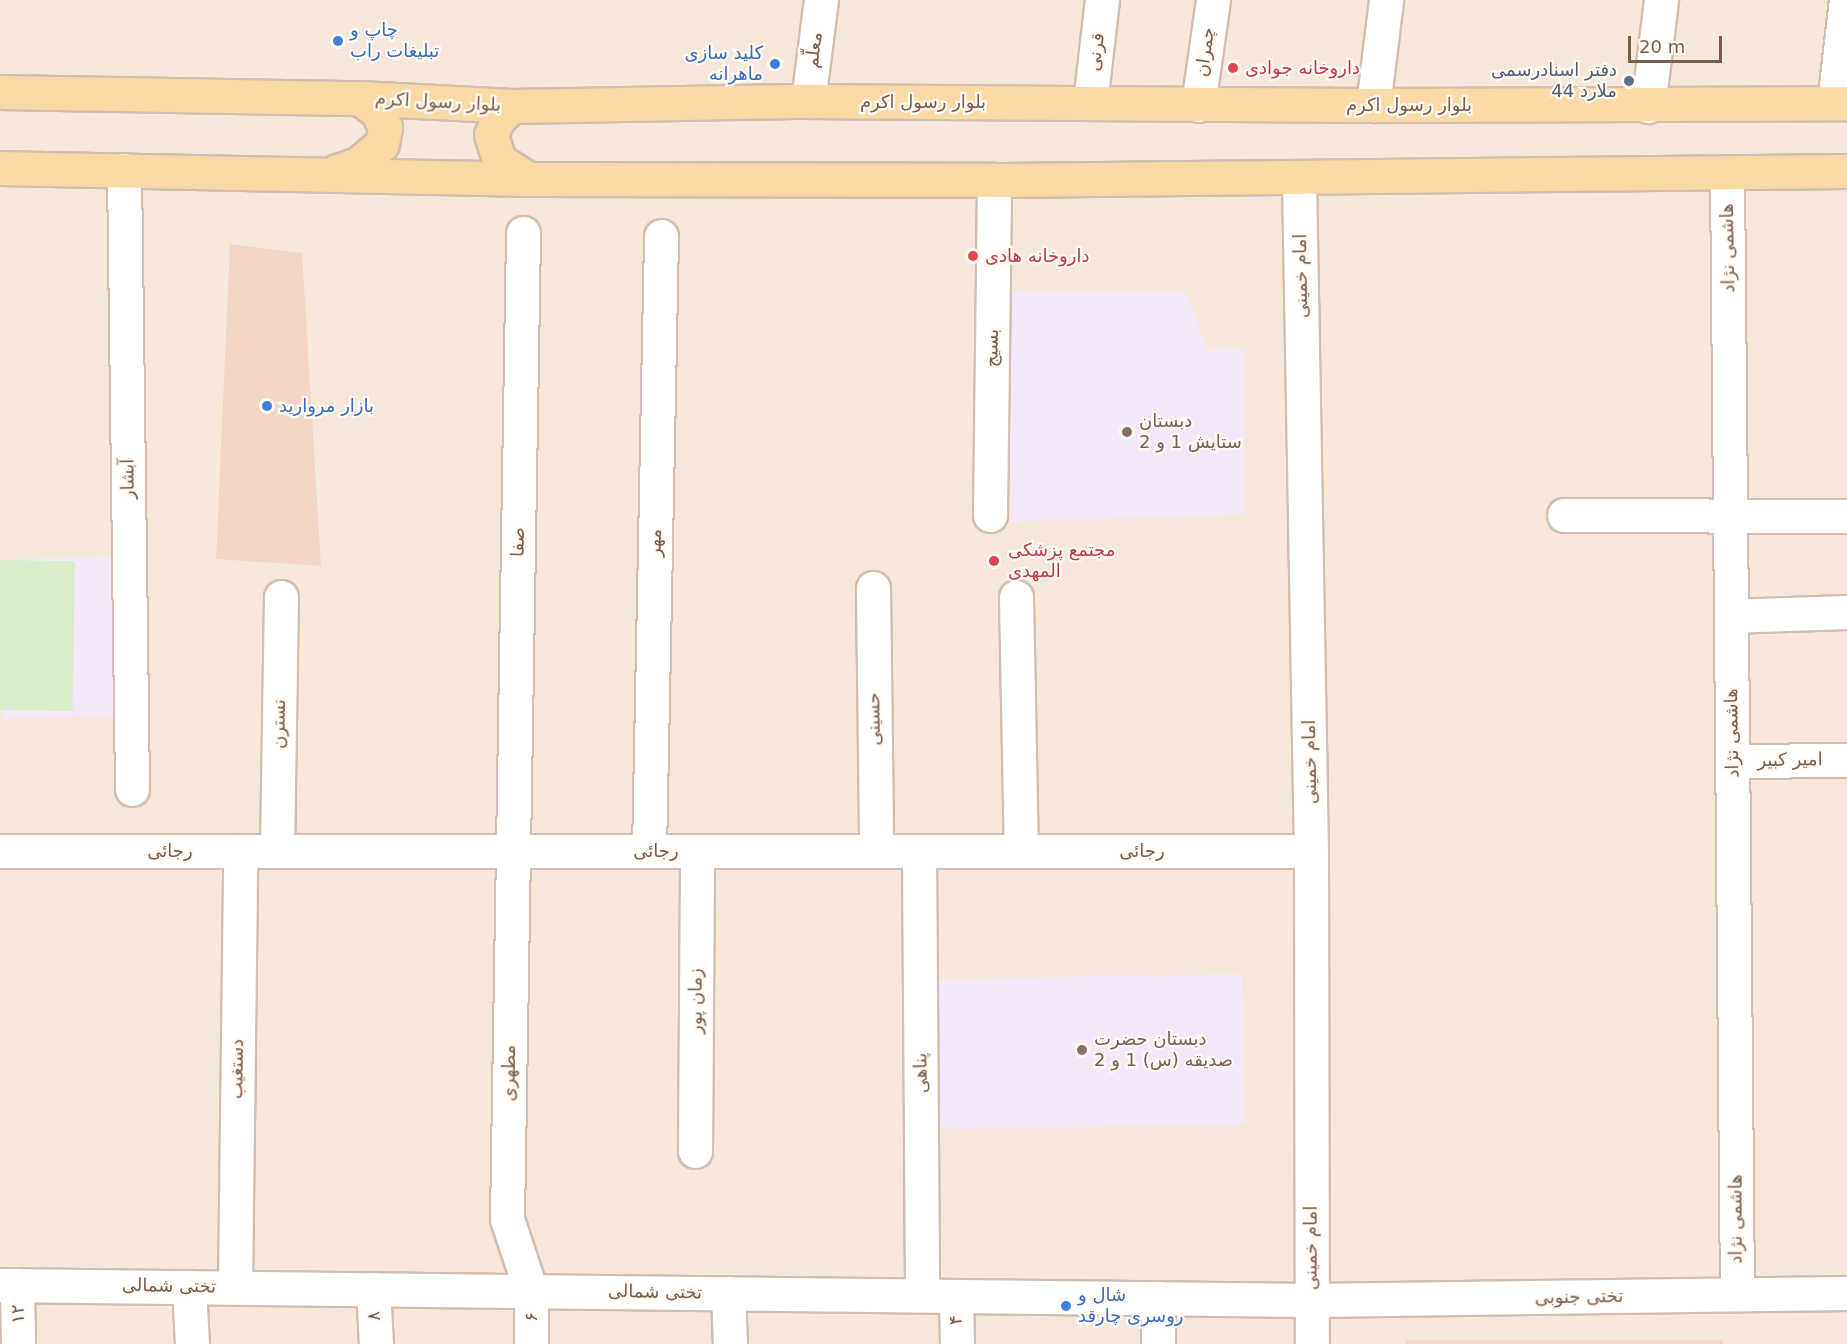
<!DOCTYPE html>
<html>
<head>
<meta charset="utf-8">
<style>
	body { margin:0 }
	#map { position:relative; width:1847px; height:1344px; overflow:hidden; background:#fdf6ec; font-family:"DejaVu Sans","Noto Sans Arabic",sans-serif }
	div>[style] { position:absolute }
	.residential>* { inset:0; background:#f5e8da; transform-origin:0 0 }
	.education>* { inset:0; background:#f3e8fa; transform-origin:0 0 }
	.green>* { inset:0; background:#d8ecc9; transform-origin:0 0 }
	.building>* { inset:0; background:#f3d5c3; transform-origin:0 0 }
	.roads { filter:drop-shadow(2px 0 #d1beb0) drop-shadow(-2px 0 #d1beb0) drop-shadow(0 2px #d1beb0) drop-shadow(0 -2px #d1beb0) }
	.minor>* { height:33px; margin:-16.5px; padding:0 16.5px; transform-origin:16.5px; border-radius:16.5px; background:#fff }
	.tertiary>* { height:33px; margin:-16.5px; padding:0 16.5px; transform-origin:16.5px; border-radius:16.5px; background:#fff }
	.secondary>* { height:33px; margin:-16.5px; padding:0 16.5px; transform-origin:16.5px; border-radius:16.5px; background:#fff }
	.primary>* { height:33px; margin:-16.5px; padding:0 16.5px; transform-origin:16.5px; border-radius:16.5px; background:#fbd9a5 }
	.dots>* { width:16px; height:16px; translate:-50% -50%; box-sizing:border-box; border:3px solid #fffaf3; border-radius:50% }
	span { translate:-50% -50%; white-space:nowrap; text-align:center; line-height:1.15; -webkit-text-stroke:4.5px #fffaf3; paint-order:stroke }
	.shop-label { font-size:18px; color:#366cbe }
	.left { translate:0 -50%; text-align:left }
	.right { translate:-100% -50%; text-align:right }
	.street-label { font-size:18px; color:#7a5c4d }
	.health-label { font-size:18px; color:#be3a42 }
	.service-label { font-size:18px; color:#4e5e75 }
	.education-label { font-size:18px; color:#785e54 }
	.scale { position:absolute; left:1628px; top:36px; width:94px; height:27px; box-sizing:border-box; border:3px solid #7a5c4d; border-top:0; padding-left:8px; font-size:18px; line-height:21px; white-space:nowrap; color:#7a5c4d; -webkit-text-stroke:4px #fffaf3; paint-order:stroke }
</style>
</head>
<body>
<div id="map">
	<div class="residential">
		<i style="left:0;top:0;width:1847px;height:1344px"></i>
	</div>
	<div class="education">
		<i style="clip-path:polygon(1007px 292px,1187px 293px,1206px 348px,1244px 349px,1245px 514px,1011px 522px)"></i>
		<i style="left:129px;top:557px;width:159px;height:129px;rotate:89deg"></i>
		<i style="left:1242px;top:974px;width:150px;height:323px;rotate:89deg"></i>
	</div>
	<div class="green">
		<i style="left:0;top:560px;width:75px;height:150px;rotate:1deg"></i>
	</div>
	<div class="building">
		<i style="clip-path:polygon(230px 244px,302px 253px,321px 566px,216px 559px)"></i>
		<i style="left:1406px;top:1340px;width:317px;height:5px"></i>
	</div>
	<div class="roads">
		<div class="minor">
			<i style="left:1090px;top:103px;width:104px;rotate:-83.4deg"></i>
			<i style="left:1198px;top:105px;width:106px;rotate:-81.9deg"></i>
			<i style="left:1373px;top:105px;width:106px;rotate:-82.9deg"></i>
			<i style="left:1648px;top:106px;width:107px;rotate:-83deg"></i>
			<i style="left:124px;top:170px;width:619px;rotate:89.26deg"></i>
			<i style="left:1727px;top:173px;width:1121px;rotate:89.49deg"></i>
			<i style="left:523px;top:233px;width:986px;rotate:90.93deg"></i>
			<i style="left:507px;top:1219px;width:76px;rotate:71.6deg"></i>
			<i style="left:531px;top:1291px;width:53px;rotate:90deg"></i>
			<i style="left:990px;top:515px;width:335px;rotate:-89.3deg"></i>
			<i style="left:1564px;top:515px;width:283px;rotate:0.2deg"></i>
			<i style="left:873px;top:588px;width:263px;rotate:89.3deg"></i>
			<i style="left:1016px;top:597px;width:254px;rotate:88.9deg"></i>
			<i style="left:1731px;top:616px;width:116px;rotate:-2deg"></i>
			<i style="left:1733px;top:761px;width:114px;rotate:-0.5deg"></i>
			<i style="left:0;top:851px;width:1311px"></i>
			<i style="left:277px;top:851px;width:254px;rotate:-89.1deg"></i>
			<i style="left:649px;top:851px;width:615px;rotate:-88.88deg"></i>
			<i style="left:919px;top:851px;width:444px;rotate:89.6deg"></i>
			<i style="left:695px;top:1151px;width:300px;rotate:-89.6deg"></i>
			<i style="left:0;top:1285px;width:1311px;rotate:0.66deg"></i>
			<i style="left:1311px;top:1300px;width:536px;rotate:-0.75deg"></i>
			<i style="left:17px;top:1285px;width:59px;rotate:89deg"></i>
			<i style="left:189px;top:1287px;width:57px;rotate:87deg"></i>
			<i style="left:235px;top:1287px;width:436px;rotate:-89.3deg"></i>
			<i style="left:373px;top:1289px;width:55px;rotate:86.9deg"></i>
			<i style="left:728px;top:1293px;width:51px;rotate:87.8deg"></i>
			<i style="left:956px;top:1296px;width:48px;rotate:88.8deg"></i>
			<i style="left:1158px;top:1298px;width:46px;rotate:90deg"></i>
		</div>
		<div class="tertiary">
			<i style="left:808px;top:101px;width:102px;rotate:-82.7deg"></i>
			<i style="left:1834px;top:103px;width:104px;rotate:-83.4deg"></i>
		</div>
		<div class="secondary">
			<i style="left:1299px;top:179px;width:672px;rotate:88.98deg"></i>
			<i style="left:1311px;top:851px;width:493px;rotate:89.9deg"></i>
		</div>
		<div class="primary">
			<i style="left:0;top:92px;width:359px;rotate:1deg"></i>
			<i style="left:359px;top:98px;width:153px;rotate:3deg"></i>
			<i style="left:512px;top:106px;width:296px;rotate:-1deg"></i>
			<i style="left:808px;top:101px;width:565px;rotate:0.41deg"></i>
			<i style="left:1373px;top:105px;width:474px;rotate:-0.2deg"></i>
			<i style="left:512px;top:106px;width:19px;rotate:137deg"></i>
			<i style="left:498px;top:119px;width:17px;rotate:114deg"></i>
			<i style="left:491px;top:135px;width:26px;rotate:72deg"></i>
			<i style="left:499px;top:160px;width:35px;rotate:33deg"></i>
			<i style="left:0;top:168px;width:528px;rotate:1.19deg"></i>
			<i style="left:528px;top:179px;width:466px;rotate:0.1deg"></i>
			<i style="left:994px;top:180px;width:853px;rotate:-0.6deg"></i>
			<i style="left:337px;top:171px;width:22px;rotate:-18deg"></i>
			<i style="left:358px;top:164px;width:31px;rotate:-40deg"></i>
			<i style="left:382px;top:144px;width:17px;rotate:-80deg"></i>
			<i style="left:385px;top:127px;width:18px;rotate:-117deg"></i>
			<i style="left:377px;top:111px;width:22px;rotate:-144deg"></i>
		</div>
	</div>
	<div class="dots">
		<i style="left:338px;top:41px;background:#3f7fe0"></i>
		<i style="left:775px;top:64px;background:#3f7fe0"></i>
		<i style="left:1233px;top:68px;background:#e0444e"></i>
		<i style="left:1629px;top:81px;background:#5c6f8a"></i>
		<i style="left:973px;top:256px;background:#e0444e"></i>
		<i style="left:267px;top:406px;background:#3f7fe0"></i>
		<i style="left:1127px;top:432px;background:#8d6e63"></i>
		<i style="left:994px;top:561px;background:#e0444e"></i>
		<i style="left:1082px;top:1050px;background:#8d6e63"></i>
		<i style="left:1066px;top:1306px;background:#3f7fe0"></i>
	</div>
	<div class="shop-label">
		<span class="left" style="left:350px;top:41px">چاپ و<br>تبلیغات راب</span>
		<span class="right" style="left:763px;top:64px">کلید سازی<br>ماهرانه</span>
		<span class="left" style="left:279px;top:406px">بازار مروارید</span>
		<span class="left" style="left:1078px;top:1306px">شال و<br>روسری چارقد</span>
	</div>
	<div class="street-label">
		<span style="left:814px;top:50px;rotate:-83deg">معلّم</span>
		<span style="left:1096px;top:52px;rotate:-83deg">قرنی</span>
		<span style="left:1205px;top:52px;rotate:-82deg">چمران</span>
		<span style="left:438px;top:102px;rotate:3deg">بلوار رسول اکرم</span>
		<span style="left:923px;top:102px">بلوار رسول اکرم</span>
		<span style="left:1409px;top:105px">بلوار رسول اکرم</span>
		<span style="left:1728px;top:248px;rotate:-91deg">هاشمی نژاد</span>
		<span style="left:1301px;top:276px;rotate:-91deg">امام خمینی</span>
		<span style="left:992px;top:348px;rotate:-89deg">بسیج</span>
		<span style="left:128px;top:479px;rotate:-91deg">آبشار</span>
		<span style="left:518px;top:542px;rotate:-89deg">صفا</span>
		<span style="left:655px;top:543px;rotate:-89deg">مهر</span>
		<span style="left:874px;top:719px;rotate:-91deg">حسینی</span>
		<span style="left:279px;top:724px;rotate:-89deg">نسترن</span>
		<span style="left:1732px;top:733px;rotate:-91deg">هاشمی نژاد</span>
		<span style="left:1790px;top:760px;rotate:-1deg">امیر کبیر</span>
		<span style="left:1310px;top:762px;rotate:-91deg">امام خمینی</span>
		<span style="left:170px;top:851px">رجائی</span>
		<span style="left:656px;top:851px">رجائی</span>
		<span style="left:1142px;top:851px">رجائی</span>
		<span style="left:696px;top:1001px;rotate:-90deg">زمان پور</span>
		<span style="left:237px;top:1069px;rotate:-89deg">دستغیب</span>
		<span style="left:509px;top:1073px;rotate:-89deg">مطهری</span>
		<span style="left:921px;top:1073px;rotate:-91deg">پناهی</span>
		<span style="left:1736px;top:1219px;rotate:-90deg">هاشمی نژاد</span>
		<span style="left:1311px;top:1248px;rotate:-90deg">امام خمینی</span>
		<span style="left:169px;top:1286px;rotate:1deg">تختی شمالی</span>
		<span style="left:655px;top:1292px;rotate:1deg">تختی شمالی</span>
		<span style="left:1579px;top:1297px;rotate:-1deg">تختی جنوبی</span>
		<span style="left:18px;top:1314px;rotate:-92deg">۱۲</span>
		<span style="left:374px;top:1316px;rotate:-94deg">۸</span>
		<span style="left:531px;top:1317px;rotate:-90deg">۶</span>
		<span style="left:956px;top:1320px;rotate:-92deg">۴</span>
	</div>
	<div class="health-label">
		<span class="left" style="left:1245px;top:68px">داروخانه جوادی</span>
		<span class="left" style="left:985px;top:256px">داروخانه هادی</span>
		<span class="left" style="left:1008px;top:561px">مجتمع پزشکی<br>المهدی</span>
	</div>
	<div class="service-label">
		<span class="right" style="left:1617px;top:81px">دفتر اسنادرسمی<br>44 ملارد</span>
	</div>
	<div class="education-label">
		<span class="left" style="left:1139px;top:432px">دبستان<br>ستایش 1 و 2</span>
		<span class="left" style="left:1094px;top:1050px">دبستان حضرت<br>صدیقه (س) 1 و 2</span>
	</div>
	<div class="scale">20 m</div>
</div>
</body>
</html>
